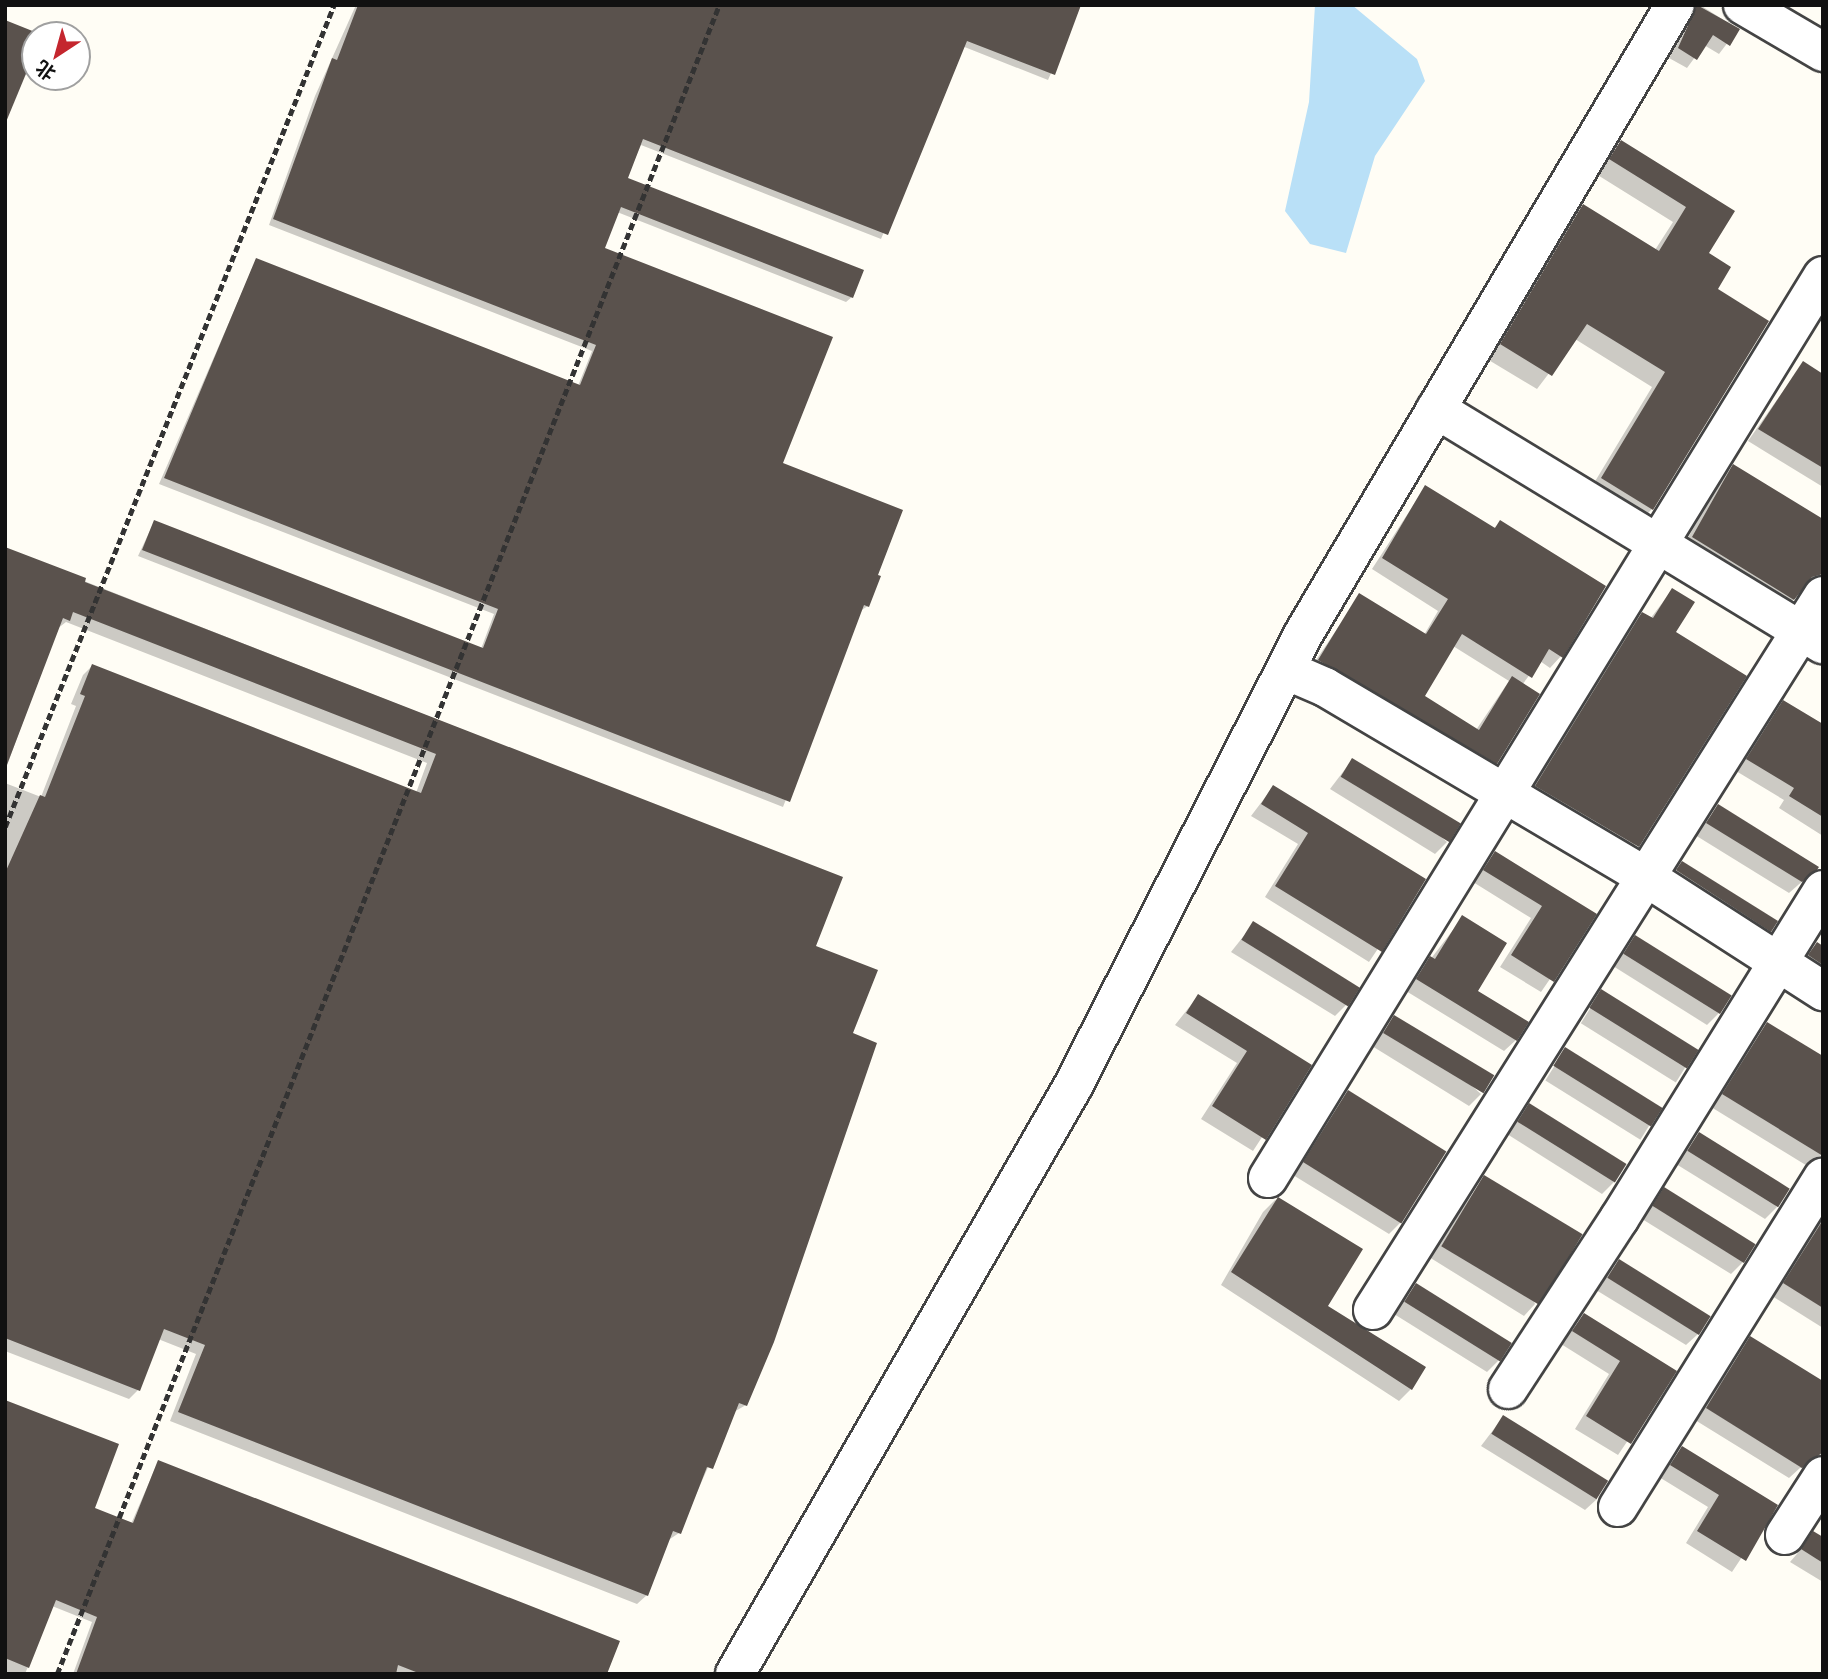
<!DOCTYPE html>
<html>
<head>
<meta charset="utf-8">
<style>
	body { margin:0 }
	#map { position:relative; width:1828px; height:1679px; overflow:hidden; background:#fffdf5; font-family:Georgia,"Noto Sans SC",serif }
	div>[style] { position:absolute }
	.water>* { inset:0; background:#b9e0f7 }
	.shadow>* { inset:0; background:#0003; transform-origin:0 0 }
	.building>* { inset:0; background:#5a524d; transform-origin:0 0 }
	.path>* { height:4.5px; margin-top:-2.25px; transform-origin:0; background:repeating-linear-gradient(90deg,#333 0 7px,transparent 0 10.5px) }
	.roads { filter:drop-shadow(2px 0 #444) drop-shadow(-2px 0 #444) drop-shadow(0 2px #444) drop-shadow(0 -2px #444) }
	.minor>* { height:38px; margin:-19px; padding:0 19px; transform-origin:19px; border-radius:19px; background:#fff }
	span { translate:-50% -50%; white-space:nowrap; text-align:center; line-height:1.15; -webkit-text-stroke:7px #fff; paint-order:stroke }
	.frame { position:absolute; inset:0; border:7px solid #111; pointer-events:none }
	.north { position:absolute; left:21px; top:21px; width:70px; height:70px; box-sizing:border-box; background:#fff; border:2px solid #a0a0a0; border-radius:50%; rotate:216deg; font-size:19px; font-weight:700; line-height:28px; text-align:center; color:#111 }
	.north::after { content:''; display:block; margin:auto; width:24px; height:32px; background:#c4262e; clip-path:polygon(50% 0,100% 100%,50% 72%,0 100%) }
</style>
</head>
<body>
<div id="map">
	<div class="water">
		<i style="clip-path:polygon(1315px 5px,1352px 5px,1417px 59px,1425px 81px,1375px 156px,1346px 253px,1310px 244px,1285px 211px,1309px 102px)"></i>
	</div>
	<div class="shadow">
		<i style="clip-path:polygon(356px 5px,1081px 5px,1048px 80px,962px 46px,881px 239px,641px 145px,626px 179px,852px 297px,846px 302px,617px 212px,603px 249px,875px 576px,868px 606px,860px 611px,783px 807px,138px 556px,154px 522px,481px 649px,494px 614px,159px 484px,256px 260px,578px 386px,592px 351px,269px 225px,315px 96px)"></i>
		<i style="clip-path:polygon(1700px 5px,1738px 29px,1719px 54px,1704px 45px,1687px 68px,1669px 58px,1690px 14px)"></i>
		<i style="clip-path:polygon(5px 22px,37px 35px,5px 119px)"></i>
		<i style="clip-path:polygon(1621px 142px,1732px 211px,1706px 254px,1715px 290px,1652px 509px,1638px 523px,1588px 493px,1652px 387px,1575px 339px,1537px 389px,1487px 359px,1569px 220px,1583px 206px,1655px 250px,1673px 222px,1596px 174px)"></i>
		<i style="clip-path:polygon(1803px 363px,1823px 376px,1823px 487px,1748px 441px)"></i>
		<i style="clip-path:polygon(1733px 466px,1823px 572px,1781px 611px,1681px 550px,1722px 478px)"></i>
		<i style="clip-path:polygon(evenodd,1425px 487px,1493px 529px,1500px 523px,1561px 656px,1550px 668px,1540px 661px,1522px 685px,1496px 762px,1485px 774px,1308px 672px,1360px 595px,1424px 635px,1438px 611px,1372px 569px,1425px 487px,1453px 646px,1509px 681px,1476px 730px,1422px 696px,1453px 646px)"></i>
		<i style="clip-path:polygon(5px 550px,841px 878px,814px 947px,851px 1034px,746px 1405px,732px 1413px,679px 1533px,667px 1541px,647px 1595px,637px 1604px,170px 1421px,196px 1354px,158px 1339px,138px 1390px,129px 1399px,5px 1351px,5px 783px,41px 797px,76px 706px,71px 704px,83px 675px,92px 666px,416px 793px,427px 763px,66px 622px,57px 629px,5px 771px)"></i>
		<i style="clip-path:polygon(1672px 590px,1673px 633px,1744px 677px,1626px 858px,1525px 798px,1631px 625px,1642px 614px,1650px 619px)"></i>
		<i style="clip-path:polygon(1784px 702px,1823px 726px,1823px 836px,1779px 808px,1784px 800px,1736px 771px)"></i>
		<i style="clip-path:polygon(1352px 760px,1447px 842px,1435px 854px,1330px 789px)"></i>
		<i style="clip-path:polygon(1273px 787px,1424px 880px,1369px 962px,1265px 897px,1298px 844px,1251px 816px)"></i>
		<i style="clip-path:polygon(1718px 807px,1805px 879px,1789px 893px,1695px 835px)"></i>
		<i style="clip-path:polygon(1495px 853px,1594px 915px,1541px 992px,1500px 967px,1531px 918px,1473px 882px)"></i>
		<i style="left:1682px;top:863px;width:111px;height:17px;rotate:38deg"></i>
		<i style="clip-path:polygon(1463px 917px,1476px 991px,1516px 1040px,1504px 1051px,1406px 991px)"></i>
		<i style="clip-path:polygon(1254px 923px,1347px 1004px,1335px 1016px,1231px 952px)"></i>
		<i style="clip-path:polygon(1635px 938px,1719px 1013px,1707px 1025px,1613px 966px)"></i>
		<i style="clip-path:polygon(1817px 944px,1823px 948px,1823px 984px,1798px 968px)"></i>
		<i style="left:1601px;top:991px;width:112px;height:38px;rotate:32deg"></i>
		<i style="clip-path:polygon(1198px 996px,1309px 1065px,1253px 1151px,1201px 1119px,1237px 1063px,1175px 1025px)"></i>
		<i style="clip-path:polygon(1395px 1017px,1481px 1094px,1469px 1106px,1372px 1046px)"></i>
		<i style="clip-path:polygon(1767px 1024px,1823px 1153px,1809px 1167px,1711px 1107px)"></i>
		<i style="left:1565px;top:1049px;width:112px;height:37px;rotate:32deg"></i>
		<i style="clip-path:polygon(1348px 1092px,1401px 1222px,1389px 1234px,1293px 1175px)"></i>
		<i style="clip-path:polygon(1529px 1106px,1614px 1182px,1602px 1194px,1507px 1134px)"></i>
		<i style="clip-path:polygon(1699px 1134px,1777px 1207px,1765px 1219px,1676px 1164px)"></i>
		<i style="clip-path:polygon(1484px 1177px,1535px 1304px,1524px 1316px,1429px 1257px)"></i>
		<i style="clip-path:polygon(1665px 1189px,1743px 1262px,1731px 1274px,1642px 1219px)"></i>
		<i style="clip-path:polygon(1275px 1200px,1360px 1250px,1325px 1306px,1411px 1389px,1399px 1401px,1221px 1285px,1263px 1212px)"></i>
		<i style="clip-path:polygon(1823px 1215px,1823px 1328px,1772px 1296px)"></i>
		<i style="clip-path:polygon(1619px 1261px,1698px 1334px,1686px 1345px,1596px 1290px)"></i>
		<i style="clip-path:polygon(1416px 1285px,1499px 1360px,1487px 1372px,1394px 1314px)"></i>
		<i style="clip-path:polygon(1584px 1315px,1675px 1371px,1618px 1455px,1575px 1429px,1609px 1374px,1561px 1344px)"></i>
		<i style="clip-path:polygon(1750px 1339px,1823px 1385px,1823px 1470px,1800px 1468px,1789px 1478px,1695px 1420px)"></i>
		<i style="clip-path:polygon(5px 1402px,93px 1509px,131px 1524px,158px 1462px,605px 1674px,73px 1674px,92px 1622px,52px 1606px,25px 1674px,5px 1674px)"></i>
		<i style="clip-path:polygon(1503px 1417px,1597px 1499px,1585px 1510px,1481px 1446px)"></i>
		<i style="clip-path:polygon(1682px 1448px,1776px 1506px,1732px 1572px,1686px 1543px,1708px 1507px,1659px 1477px)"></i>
		<i style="clip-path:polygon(1814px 1534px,1823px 1539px,1823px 1582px,1790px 1562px)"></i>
	</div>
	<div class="building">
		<i style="clip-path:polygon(358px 5px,1081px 5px,1055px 75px,967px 41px,888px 235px,643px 139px,628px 178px,864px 270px,853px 298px,621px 207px,605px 248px,833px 337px,783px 463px,903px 510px,878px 575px,881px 576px,869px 607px,864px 605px,790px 802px,142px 550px,154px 520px,483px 648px,498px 609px,164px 478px,256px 258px,580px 385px,596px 345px,273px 219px,332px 58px,337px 60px)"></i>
		<i style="clip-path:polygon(1697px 5px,1740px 29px,1730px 46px,1713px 35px,1697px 60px,1678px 48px)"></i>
		<i style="clip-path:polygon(5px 20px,35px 32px,35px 52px,6px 122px)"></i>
		<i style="clip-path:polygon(1621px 140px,1735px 211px,1709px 253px,1731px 267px,1718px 289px,1769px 321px,1653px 510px,1601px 478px,1665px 372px,1587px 324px,1552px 376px,1500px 344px,1583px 204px,1659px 251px,1686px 207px,1609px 159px)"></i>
		<i style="clip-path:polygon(1803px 361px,1823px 374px,1823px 468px,1758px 429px)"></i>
		<i style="clip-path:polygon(1733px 464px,1823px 519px,1823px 574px,1812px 577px,1794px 600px,1692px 537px)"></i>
		<i style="clip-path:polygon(1425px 485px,1495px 528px,1500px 520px,1606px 586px,1563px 658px,1549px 649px,1532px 678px,1462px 634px,1425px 696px,1479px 730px,1512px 676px,1540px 694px,1497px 764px,1318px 660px,1359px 593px,1426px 634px,1448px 599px,1382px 558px)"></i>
		<i style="clip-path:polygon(5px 547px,86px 578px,85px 582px,843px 877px,816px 946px,878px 970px,853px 1033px,877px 1043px,774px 1342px,747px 1406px,739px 1403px,713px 1469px,707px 1467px,681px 1534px,673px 1531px,648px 1596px,178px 1412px,205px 1345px,164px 1329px,140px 1391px,5px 1338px,5px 873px,40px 795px,45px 797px,85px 696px,80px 694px,92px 664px,421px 793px,436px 754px,73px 612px,70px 621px,63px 618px,5px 770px)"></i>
		<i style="clip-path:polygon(1672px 588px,1695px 602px,1676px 632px,1747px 676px,1639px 847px,1535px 786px,1642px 612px,1653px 618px)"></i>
		<i style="clip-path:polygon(1783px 700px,1823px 724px,1823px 817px,1789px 796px,1794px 788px,1746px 759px)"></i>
		<i style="left:1352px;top:758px;width:127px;height:22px;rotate:31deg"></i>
		<i style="clip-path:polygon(1273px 785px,1426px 879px,1382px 952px,1275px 886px,1308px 833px,1261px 804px)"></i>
		<i style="clip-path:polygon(1718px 804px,1819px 867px,1817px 870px,1802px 882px,1706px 823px)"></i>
		<i style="clip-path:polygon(1495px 851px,1597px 914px,1554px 982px,1511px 955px,1542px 906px,1483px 870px)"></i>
		<i style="clip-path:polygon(1682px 861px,1778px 921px,1771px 932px,1676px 870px)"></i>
		<i style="clip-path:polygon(1462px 915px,1507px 943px,1478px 991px,1529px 1022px,1517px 1041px,1416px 979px,1430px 956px,1435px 959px)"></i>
		<i style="left:1253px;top:921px;width:126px;height:22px;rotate:32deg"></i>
		<i style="left:1635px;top:935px;width:114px;height:22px;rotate:32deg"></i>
		<i style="clip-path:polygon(1817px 942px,1823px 946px,1823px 965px,1808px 955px)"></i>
		<i style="left:1601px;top:989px;width:115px;height:22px;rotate:32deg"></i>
		<i style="clip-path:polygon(1198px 994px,1312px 1065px,1266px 1140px,1212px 1106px,1247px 1051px,1186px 1013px)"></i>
		<i style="left:1394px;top:1015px;width:117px;height:21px;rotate:31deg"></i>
		<i style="clip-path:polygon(1767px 1022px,1823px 1056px,1823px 1156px,1722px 1094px)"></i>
		<i style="left:1565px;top:1047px;width:115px;height:22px;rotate:32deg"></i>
		<i style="left:1348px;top:1090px;width:116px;height:85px;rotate:32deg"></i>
		<i style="left:1529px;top:1103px;width:115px;height:22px;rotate:32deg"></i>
		<i style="left:1699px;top:1132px;width:107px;height:22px;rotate:32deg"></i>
		<i style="left:1484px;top:1175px;width:115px;height:83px;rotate:31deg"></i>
		<i style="left:1664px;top:1187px;width:108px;height:22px;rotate:32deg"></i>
		<i style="clip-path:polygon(1278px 1197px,1363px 1249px,1328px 1306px,1426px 1367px,1412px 1390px,1231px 1272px)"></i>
		<i style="clip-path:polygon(1823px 1220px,1823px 1308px,1783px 1283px)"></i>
		<i style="left:1619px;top:1259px;width:108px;height:22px;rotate:32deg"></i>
		<i style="left:1416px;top:1283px;width:113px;height:22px;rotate:32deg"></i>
		<i style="clip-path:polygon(1584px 1313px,1677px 1371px,1631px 1444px,1586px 1416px,1620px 1361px,1572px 1331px)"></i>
		<i style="clip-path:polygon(1750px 1336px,1823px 1381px,1823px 1452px,1802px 1468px,1706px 1408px)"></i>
		<i style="clip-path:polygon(5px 1400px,119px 1444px,95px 1508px,133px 1523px,158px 1460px,620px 1641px,607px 1674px,421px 1674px,398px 1665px,396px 1674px,76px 1674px,97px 1617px,56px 1600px,29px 1668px,5px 1658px)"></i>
		<i style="left:1503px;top:1415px;width:124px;height:22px;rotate:32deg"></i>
		<i style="clip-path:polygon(1682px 1446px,1778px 1505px,1746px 1561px,1697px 1531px,1719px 1495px,1670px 1465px)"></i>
		<i style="clip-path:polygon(1813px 1531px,1823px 1537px,1823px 1563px,1801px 1549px)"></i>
	</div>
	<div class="path">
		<i style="left:5px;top:827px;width:885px;rotate:-68.19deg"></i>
		<i style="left:57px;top:1674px;width:1795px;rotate:-68.36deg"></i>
	</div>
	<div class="roads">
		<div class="minor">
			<i style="left:1743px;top:5px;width:93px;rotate:30.4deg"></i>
			<i style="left:1436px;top:409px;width:453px;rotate:31.3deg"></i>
			<i style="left:1288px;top:671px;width:40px;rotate:23.4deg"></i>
			<i style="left:1325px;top:687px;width:373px;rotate:30.6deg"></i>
			<i style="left:1646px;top:877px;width:211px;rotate:32.8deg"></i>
			<i style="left:1268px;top:1178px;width:1059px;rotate:-58.4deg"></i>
			<i style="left:1373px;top:1310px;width:844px;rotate:-57.78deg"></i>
			<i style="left:1508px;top:1389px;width:203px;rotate:-56.9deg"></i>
			<i style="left:1619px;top:1219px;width:387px;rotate:-58.2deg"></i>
			<i style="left:1618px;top:1507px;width:388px;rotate:-58.1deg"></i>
			<i style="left:1785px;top:1535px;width:70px;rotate:-57.2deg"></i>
			<i style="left:735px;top:1674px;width:676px;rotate:-60.1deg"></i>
			<i style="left:1072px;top:1088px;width:511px;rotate:-62.98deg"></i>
			<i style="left:1304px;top:633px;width:729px;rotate:-59.43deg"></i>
		</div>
	</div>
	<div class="frame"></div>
	<div class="north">北</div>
</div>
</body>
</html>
